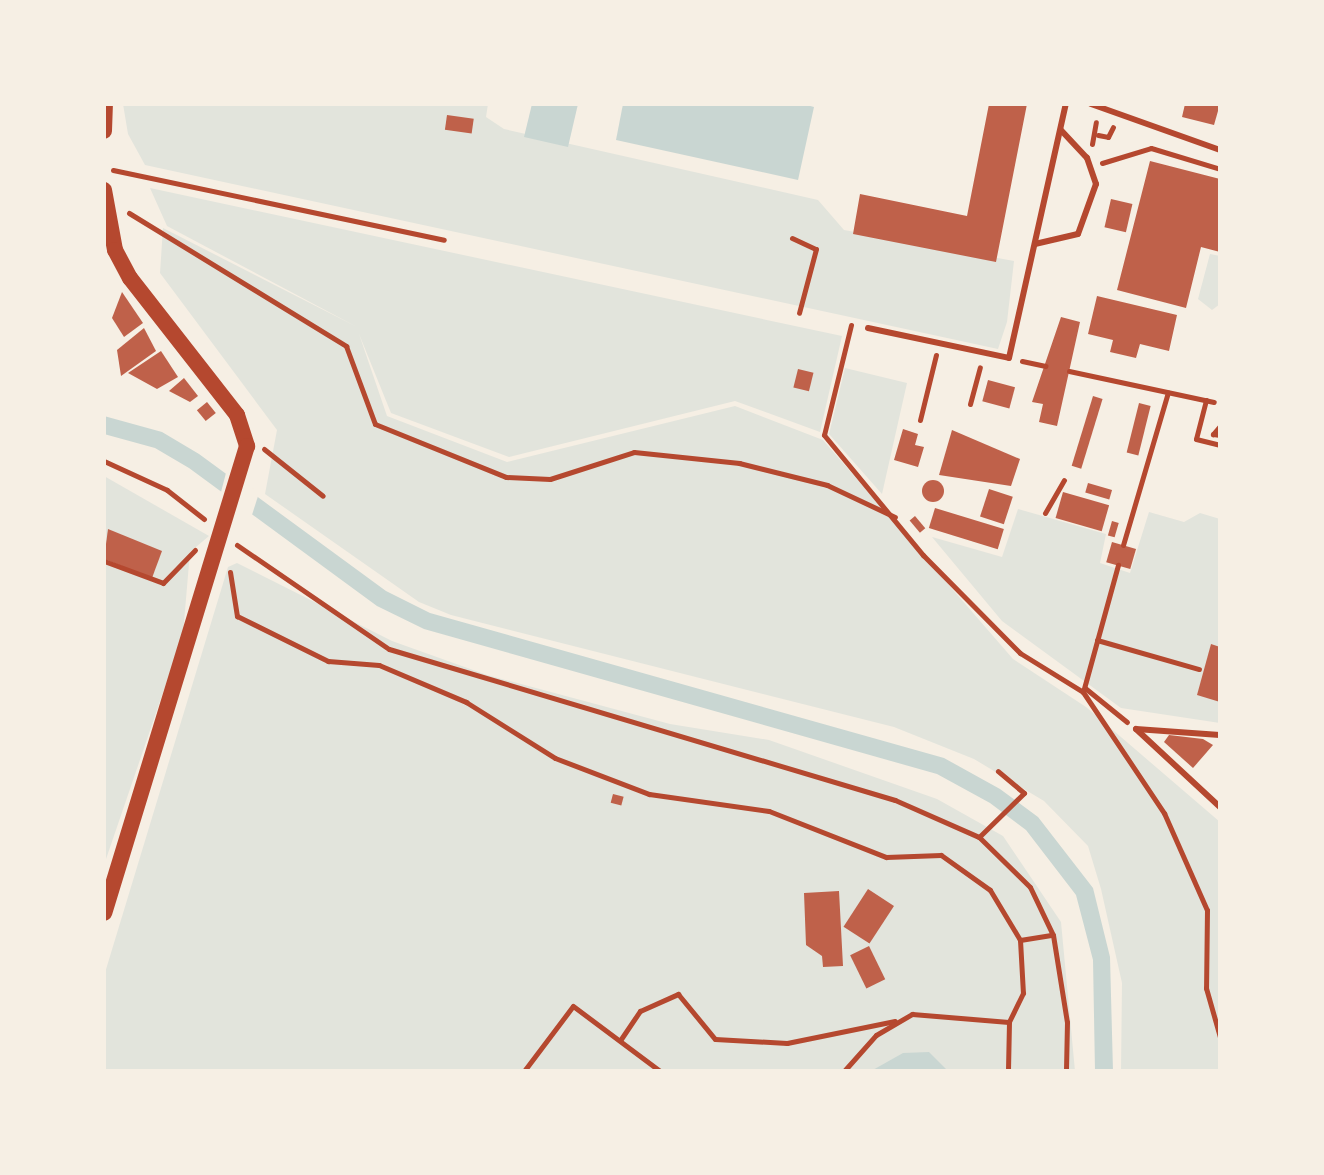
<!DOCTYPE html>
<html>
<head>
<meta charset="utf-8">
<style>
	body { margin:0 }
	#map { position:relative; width:1324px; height:1175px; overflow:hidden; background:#f6efe4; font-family:Helvetica,sans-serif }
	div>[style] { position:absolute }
	.green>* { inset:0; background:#e2e4dc }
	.water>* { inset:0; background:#c9d6d2 }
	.pier>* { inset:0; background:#f6efe4 }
	.building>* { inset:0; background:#bf614a; transform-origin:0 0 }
	.round { border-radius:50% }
	.path>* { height:5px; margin:-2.5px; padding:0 2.5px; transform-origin:2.5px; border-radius:2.5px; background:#b5482f }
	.service>* { height:6px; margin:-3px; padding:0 3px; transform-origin:3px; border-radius:3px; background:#b5482f }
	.secondary>* { height:16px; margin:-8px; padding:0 8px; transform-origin:8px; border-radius:8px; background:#b5482f }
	span { translate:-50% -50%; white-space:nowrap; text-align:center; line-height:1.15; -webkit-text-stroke:8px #f6efe4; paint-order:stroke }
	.frame { position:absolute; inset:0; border:106px solid #f6efe4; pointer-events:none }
</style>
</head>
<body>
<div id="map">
	<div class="green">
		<i style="clip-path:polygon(123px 104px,488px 104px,486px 117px,504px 129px,818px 200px,844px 230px,1014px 261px,1007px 322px,998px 349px,145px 165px,128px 134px)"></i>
		<i style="clip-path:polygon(150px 188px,842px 336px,820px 432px,735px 401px,509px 457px,391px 413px,359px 334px,387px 416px,507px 462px,735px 406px,823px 440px,1013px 659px,1086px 707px,1220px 822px,1220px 1071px,1121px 1071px,1122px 983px,1101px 889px,1088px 846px,1044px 801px,974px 759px,894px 727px,451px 615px,419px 602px,265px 494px,277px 430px,160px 273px,163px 228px,357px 327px,167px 226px)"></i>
		<i style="clip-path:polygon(1210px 254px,1220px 256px,1220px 304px,1212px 310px,1198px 299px)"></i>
		<i style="clip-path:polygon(845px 368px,907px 383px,882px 494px,829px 434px)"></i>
		<i style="clip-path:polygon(104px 476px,209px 536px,190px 552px,183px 634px,104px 865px)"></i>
		<i style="clip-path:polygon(1018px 509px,1106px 534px,1100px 563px,1130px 573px,1149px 512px,1184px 522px,1200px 513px,1220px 519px,1220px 723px,1121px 708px,1002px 621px,932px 537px,1002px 557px)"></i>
		<i style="clip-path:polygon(237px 563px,392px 641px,487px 675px,670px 724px,769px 740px,937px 799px,1003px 836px,1061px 922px,1075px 1071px,104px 1071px,104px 976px,228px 567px)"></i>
	</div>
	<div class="water">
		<i style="clip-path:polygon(532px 104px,578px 104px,568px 147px,524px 137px)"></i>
		<i style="clip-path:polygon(623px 104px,803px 104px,814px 107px,798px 180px,616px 140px)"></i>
		<i style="clip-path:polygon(104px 416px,162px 432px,199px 454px,386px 591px,430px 613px,944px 758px,1000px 789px,1038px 817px,1093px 888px,1110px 957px,1113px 1071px,1095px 1071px,1093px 960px,1076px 895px,1026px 830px,990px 803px,937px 774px,424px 629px,377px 606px,189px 468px,155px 448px,104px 434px)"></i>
		<i style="clip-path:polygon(929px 1052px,948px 1071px,871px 1071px,903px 1053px)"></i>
	</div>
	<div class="pier">
		<i style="clip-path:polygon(227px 469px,259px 493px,251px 518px,220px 496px)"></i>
	</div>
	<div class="building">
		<i style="clip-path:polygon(989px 104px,1027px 104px,996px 262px,853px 234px,860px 194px,967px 216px)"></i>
		<i style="clip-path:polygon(1185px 104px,1220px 104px,1214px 125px,1182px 117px)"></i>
		<i style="left:447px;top:115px;width:27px;height:15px;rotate:8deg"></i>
		<i style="clip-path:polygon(1150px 161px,1220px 179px,1220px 252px,1201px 247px,1186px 308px,1117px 290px)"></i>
		<i style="left:1111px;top:199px;width:22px;height:29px;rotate:13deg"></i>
		<i style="clip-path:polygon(122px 292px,143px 323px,124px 337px,112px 318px)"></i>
		<i style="clip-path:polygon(1097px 296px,1177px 315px,1169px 351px,1140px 344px,1136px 358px,1110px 352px,1113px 340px,1088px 334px)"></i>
		<i style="clip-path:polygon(1061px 317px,1080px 322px,1057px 426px,1039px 422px,1043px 404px,1032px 402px)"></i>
		<i style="clip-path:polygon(144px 328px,156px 351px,121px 376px,117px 350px)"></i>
		<i style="clip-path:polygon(161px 351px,178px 377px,157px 389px,128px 373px)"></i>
		<i style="left:798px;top:369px;width:16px;height:19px;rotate:14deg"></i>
		<i style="clip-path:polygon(184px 378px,198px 396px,190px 402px,169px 391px)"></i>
		<i style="left:988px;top:380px;width:28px;height:22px;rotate:15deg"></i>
		<i style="left:1093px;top:396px;width:10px;height:73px;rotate:17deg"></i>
		<i style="left:207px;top:402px;width:14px;height:13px;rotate:51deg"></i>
		<i style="left:1139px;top:403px;width:12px;height:51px;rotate:14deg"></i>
		<i style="clip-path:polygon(903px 429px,918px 434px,915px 445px,924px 447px,918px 467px,894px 460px)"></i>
		<i style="clip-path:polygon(952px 430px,1020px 459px,1011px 486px,939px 475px)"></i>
		<i class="round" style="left:922px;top:480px;width:22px;height:22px"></i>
		<i style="left:1088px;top:483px;width:25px;height:10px;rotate:16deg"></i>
		<i style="left:989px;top:489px;width:25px;height:29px;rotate:18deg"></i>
		<i style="left:1063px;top:492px;width:48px;height:27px;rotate:16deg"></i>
		<i style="left:935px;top:508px;width:72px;height:21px;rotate:17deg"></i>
		<i style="left:915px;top:516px;width:16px;height:7px;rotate:50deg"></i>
		<i style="left:1112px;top:521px;width:7px;height:15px;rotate:16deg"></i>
		<i style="clip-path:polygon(108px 529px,162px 551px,152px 578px,104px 559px)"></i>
		<i style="left:1112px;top:542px;width:25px;height:21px;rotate:16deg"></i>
		<i style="clip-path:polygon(1211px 644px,1220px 647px,1220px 702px,1197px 695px)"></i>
		<i style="clip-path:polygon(1169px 735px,1203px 739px,1213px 745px,1193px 768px,1164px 742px)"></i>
		<i style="left:613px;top:794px;width:11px;height:9px;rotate:15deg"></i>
		<i style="left:868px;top:889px;width:31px;height:45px;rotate:33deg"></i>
		<i style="clip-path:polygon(839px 891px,843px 966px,823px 967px,822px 956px,806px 945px,804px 893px)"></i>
		<i style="left:869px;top:946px;width:37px;height:21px;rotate:64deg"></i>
	</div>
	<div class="path">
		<i style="left:1098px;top:135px;width:10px;rotate:11deg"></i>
		<i style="left:1108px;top:137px;width:11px;rotate:-63deg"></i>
		<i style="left:1092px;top:144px;width:22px;rotate:-80deg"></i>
		<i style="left:1102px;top:163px;width:51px;rotate:-17deg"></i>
		<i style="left:1151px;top:148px;width:72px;rotate:16.9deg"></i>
		<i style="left:113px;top:170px;width:338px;rotate:11.9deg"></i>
		<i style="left:129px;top:213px;width:255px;rotate:31.5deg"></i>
		<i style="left:346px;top:346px;width:83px;rotate:69.6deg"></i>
		<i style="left:375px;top:424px;width:141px;rotate:22deg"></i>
		<i style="left:506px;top:477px;width:44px;rotate:2.6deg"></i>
		<i style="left:550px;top:479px;width:88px;rotate:-17.8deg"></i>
		<i style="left:634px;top:452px;width:106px;rotate:6deg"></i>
		<i style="left:739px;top:463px;width:91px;rotate:14deg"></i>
		<i style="left:827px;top:485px;width:75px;rotate:25.2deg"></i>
		<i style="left:792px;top:238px;width:26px;rotate:25deg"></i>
		<i style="left:816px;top:249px;width:66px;rotate:104.9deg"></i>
		<i style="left:851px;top:325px;width:113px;rotate:103.8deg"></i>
		<i style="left:824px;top:435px;width:156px;rotate:50.5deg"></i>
		<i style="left:923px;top:555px;width:138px;rotate:45.3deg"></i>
		<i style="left:1020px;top:653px;width:74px;rotate:31.8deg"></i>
		<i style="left:1083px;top:692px;width:146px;rotate:56.2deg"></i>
		<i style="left:1164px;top:813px;width:106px;rotate:66.1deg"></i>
		<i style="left:1207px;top:910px;width:78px;rotate:90.7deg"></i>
		<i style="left:1206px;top:988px;width:51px;rotate:74.1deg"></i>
		<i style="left:1022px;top:361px;width:24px;rotate:12deg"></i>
		<i style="left:1069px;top:371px;width:148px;rotate:12.1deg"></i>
		<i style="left:1206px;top:400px;width:40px;rotate:104.4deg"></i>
		<i style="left:1196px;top:439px;width:25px;rotate:14deg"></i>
		<i style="left:970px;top:404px;width:38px;rotate:-75deg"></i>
		<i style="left:920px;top:420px;width:67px;rotate:-76.2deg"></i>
		<i style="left:1220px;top:426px;width:11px;rotate:131deg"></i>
		<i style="left:1213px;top:434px;width:7px;rotate:8deg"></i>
		<i style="left:264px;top:449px;width:75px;rotate:38.5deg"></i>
		<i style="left:104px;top:461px;width:69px;rotate:24.7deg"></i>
		<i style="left:167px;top:490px;width:47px;rotate:38.1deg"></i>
		<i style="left:1045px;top:513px;width:38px;rotate:-60deg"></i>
		<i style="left:237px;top:545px;width:184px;rotate:34.4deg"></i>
		<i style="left:389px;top:649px;width:528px;rotate:16.62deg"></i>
		<i style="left:895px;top:800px;width:92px;rotate:23.8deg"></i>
		<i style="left:979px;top:837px;width:71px;rotate:44.4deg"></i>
		<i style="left:1030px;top:887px;width:53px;rotate:64.4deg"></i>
		<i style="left:1053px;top:935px;width:88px;rotate:80.9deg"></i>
		<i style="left:1067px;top:1022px;width:49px;rotate:91.2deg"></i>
		<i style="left:1123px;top:545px;width:159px;rotate:-73.6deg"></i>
		<i style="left:104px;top:561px;width:63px;rotate:20.4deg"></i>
		<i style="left:163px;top:583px;width:46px;rotate:-45.9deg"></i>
		<i style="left:230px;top:572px;width:45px;rotate:81deg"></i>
		<i style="left:237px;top:616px;width:102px;rotate:26.3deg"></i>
		<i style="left:328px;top:661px;width:51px;rotate:4.5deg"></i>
		<i style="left:379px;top:665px;width:95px;rotate:23deg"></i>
		<i style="left:466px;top:702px;width:105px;rotate:32.2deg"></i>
		<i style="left:555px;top:758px;width:101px;rotate:21deg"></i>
		<i style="left:649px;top:794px;width:121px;rotate:8.1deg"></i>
		<i style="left:769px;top:811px;width:126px;rotate:21.5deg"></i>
		<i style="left:886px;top:857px;width:55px;rotate:-2.1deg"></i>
		<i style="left:941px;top:855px;width:60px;rotate:35.5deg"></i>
		<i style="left:990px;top:890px;width:58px;rotate:59deg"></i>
		<i style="left:1020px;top:940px;width:53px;rotate:86.8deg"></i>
		<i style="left:1023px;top:993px;width:32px;rotate:116deg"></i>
		<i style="left:1009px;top:1022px;width:49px;rotate:91.2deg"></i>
		<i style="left:1097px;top:640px;width:106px;rotate:15.9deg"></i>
		<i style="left:1085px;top:688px;width:54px;rotate:39deg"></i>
		<i style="left:1083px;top:692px;width:132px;rotate:-74.6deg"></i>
		<i style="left:979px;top:837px;width:63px;rotate:-44.4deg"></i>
		<i style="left:1024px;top:793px;width:34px;rotate:-140deg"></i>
		<i style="left:1020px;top:940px;width:33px;rotate:-9deg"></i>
		<i style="left:621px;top:1039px;width:34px;rotate:-56deg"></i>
		<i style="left:640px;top:1011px;width:42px;rotate:-24.1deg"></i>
		<i style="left:678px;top:994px;width:58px;rotate:50.6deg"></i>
		<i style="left:715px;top:1039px;width:72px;rotate:3.2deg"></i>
		<i style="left:787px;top:1043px;width:110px;rotate:-11.5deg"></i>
		<i style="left:524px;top:1071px;width:81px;rotate:-53deg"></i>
		<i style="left:573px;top:1006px;width:109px;rotate:36.8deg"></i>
		<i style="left:844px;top:1071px;width:48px;rotate:-48.4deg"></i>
		<i style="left:876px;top:1035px;width:42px;rotate:-30.3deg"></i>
		<i style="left:912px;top:1014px;width:97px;rotate:4.7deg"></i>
	</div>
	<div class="service">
		<i style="left:1091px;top:104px;width:137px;rotate:19.6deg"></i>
		<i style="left:1035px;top:244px;width:44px;rotate:-13.1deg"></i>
		<i style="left:1078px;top:234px;width:53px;rotate:-70.2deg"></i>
		<i style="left:1096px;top:184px;width:28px;rotate:-109deg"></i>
		<i style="left:1087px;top:158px;width:38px;rotate:-133deg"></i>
		<i style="left:868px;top:328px;width:144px;rotate:12deg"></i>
		<i style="left:1009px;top:358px;width:260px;rotate:-77.4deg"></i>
		<i style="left:1136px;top:729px;width:115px;rotate:42.9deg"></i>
		<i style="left:1136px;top:729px;width:84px;rotate:4.1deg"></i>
	</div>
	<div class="secondary">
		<i style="left:104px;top:131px;width:27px;rotate:-88deg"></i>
		<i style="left:104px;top:190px;width:61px;rotate:79.6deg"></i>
		<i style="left:115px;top:250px;width:32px;rotate:62deg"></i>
		<i style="left:130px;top:278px;width:174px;rotate:52deg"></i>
		<i style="left:237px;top:415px;width:33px;rotate:72deg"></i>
		<i style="left:247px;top:446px;width:488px;rotate:107deg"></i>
	</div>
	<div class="frame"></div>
</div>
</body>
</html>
